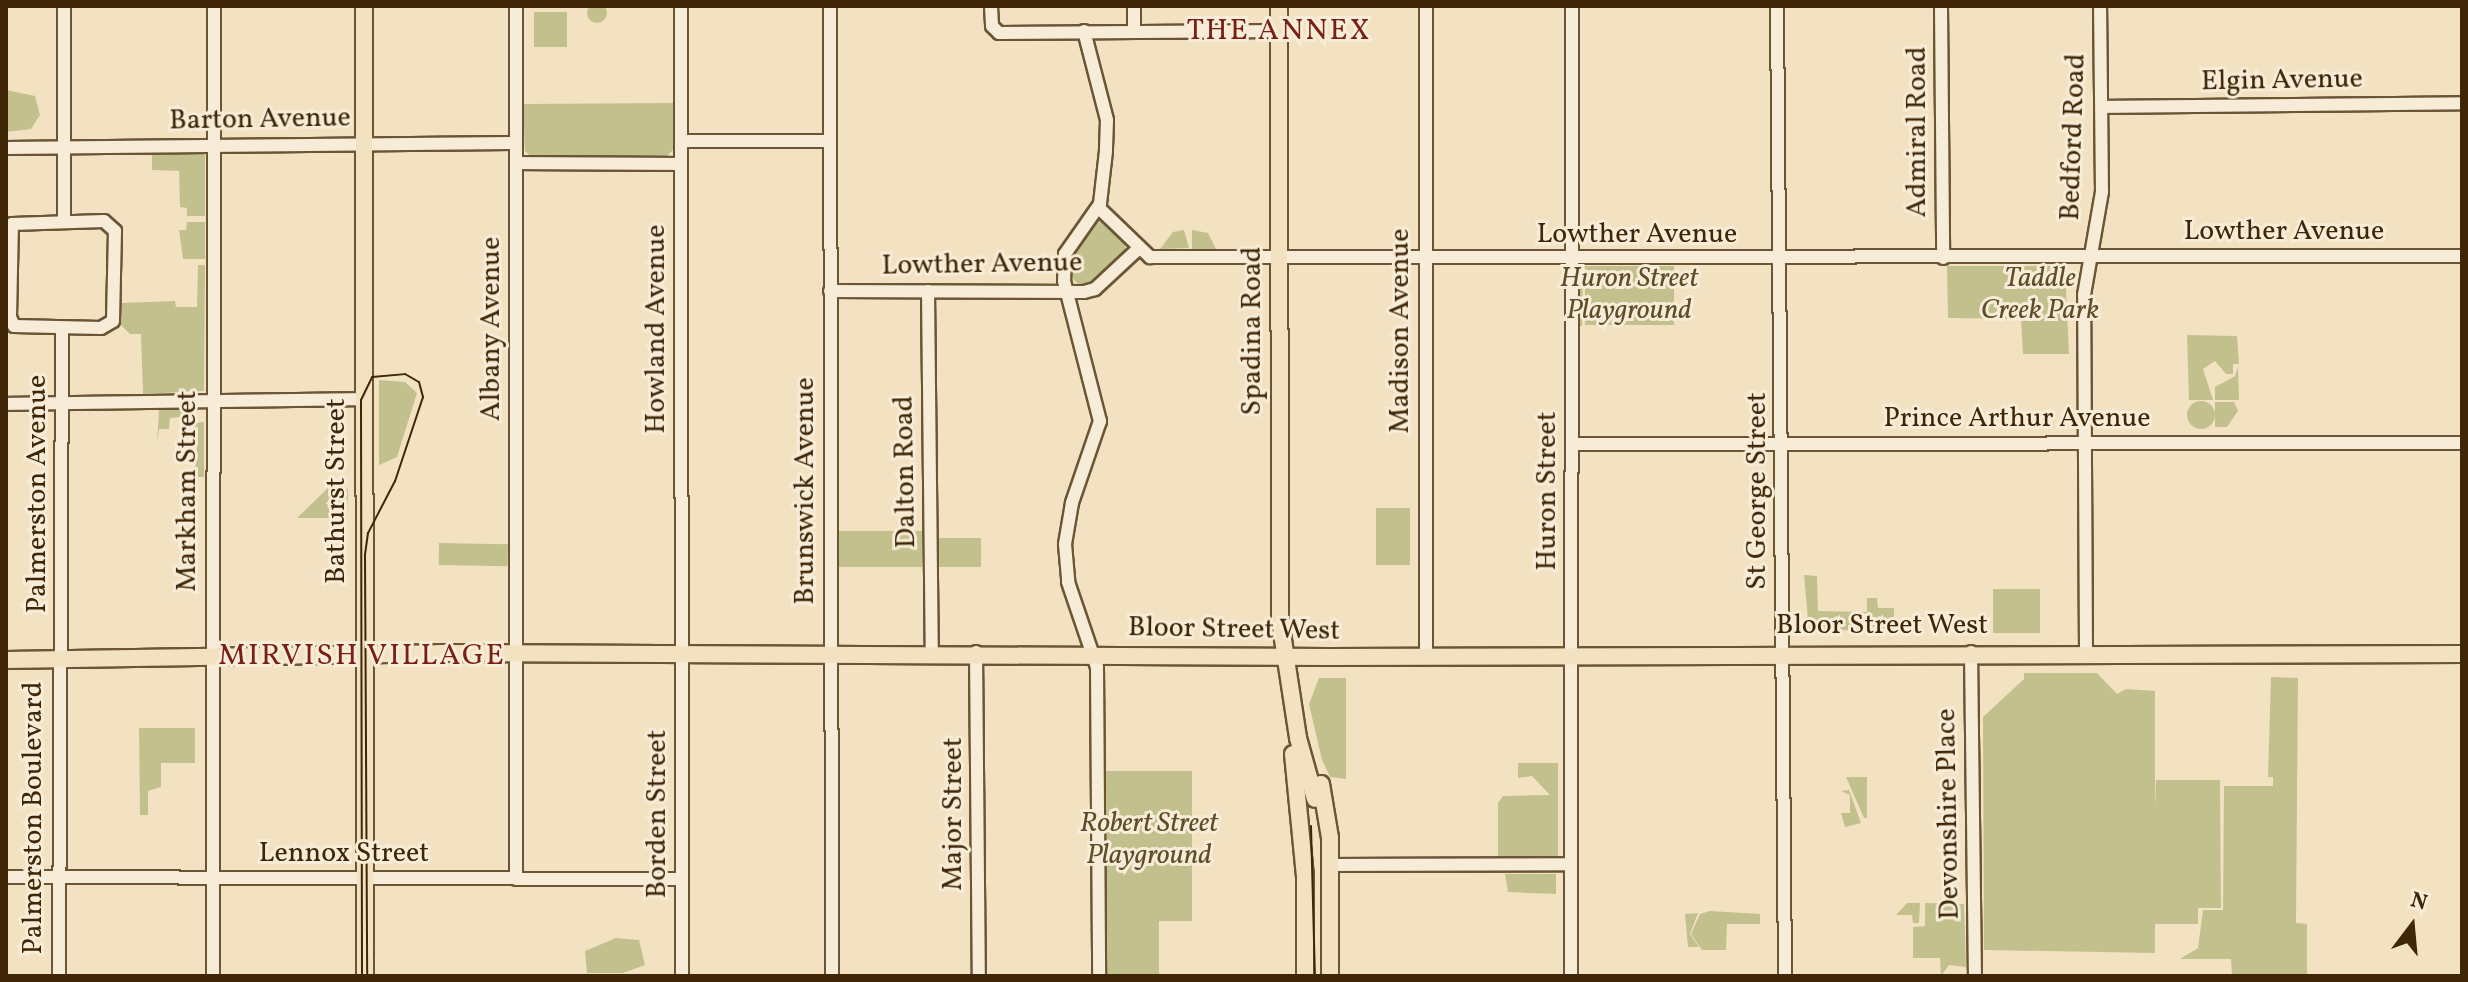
<!DOCTYPE html>
<html>
<head>
<meta charset="utf-8">
<style>
	body { margin:0 }
	#map { position:relative; width:2468px; height:982px; overflow:hidden; background:#f3e2c1; font-family:Vollkorn,serif }
	div>[style] { position:absolute }
	.green>* { inset:0; background:#c2c18e; transform-origin:0 0 }
	.round { border-radius:50% }
	.roads { filter:drop-shadow(2px 0 #6b5535) drop-shadow(-2px 0 #6b5535) drop-shadow(0 2px #6b5535) drop-shadow(0 -2px #6b5535) }
	.minor>* { height:12px; margin:-6px; padding:0 6px; transform-origin:6px; border-radius:6px; background:#f7ecd7 }
	.major>* { height:16px; margin:-8px; padding:0 8px; transform-origin:8px; border-radius:8px; background:#f3e2c1 }
	.tram>* { height:2px; margin:-1px; padding:0 1px; transform-origin:1px; border-radius:1px; background:#3e2606 }
	span { translate:-50% -50%; white-space:nowrap; text-align:center; line-height:1.15; -webkit-text-stroke:6px #f7ecd7; paint-order:stroke }
	.street-label { font-size:28px; color:#3e2606 }
	.park-label { font-size:28px; color:#5f4d28; font-style:italic }
	.neighbourhood-label { font-size:30px; color:#7a1f14; letter-spacing:2px }
	.frame { position:absolute; inset:0; border:8px solid #3e2606; pointer-events:none }
	.north { position:absolute; left:2372px; top:886px; width:80px; height:80px; -webkit-text-stroke:6px #f7ecd7; paint-order:stroke; rotate:16deg; font-size:22px; font-weight:700; line-height:32px; text-align:center; color:#3e2606 }
	.north::after { content:''; display:block; margin:auto; width:28px; height:36px; background:#3e2606; clip-path:polygon(50% 0,100% 100%,50% 72%,0 100%) }
</style>
</head>
<body>
<div id="map">
	<div class="green">
		<i class="round" style="left:587px;top:3px;width:20px;height:20px"></i>
		<i style="left:534px;top:12px;width:33px;height:35px"></i>
		<i style="clip-path:polygon(6px 90px,35px 96px,40px 115px,31px 129px,6px 132px)"></i>
		<i style="clip-path:polygon(674px 103px,674px 149px,665px 158px,533px 158px,525px 151px,523px 104px)"></i>
		<i style="clip-path:polygon(152px 154px,205px 154px,205px 216px,187px 216px,187px 208px,180px 207px,179px 171px,152px 170px)"></i>
		<i style="clip-path:polygon(1102px 216px,1125px 240px,1126px 254px,1088px 284px,1078px 284px,1068px 274px,1070px 255px,1093px 217px)"></i>
		<i style="clip-path:polygon(187px 222px,205px 222px,205px 259px,183px 259px,179px 230px,186px 230px)"></i>
		<i style="clip-path:polygon(1184px 230px,1189px 248px,1160px 249px,1173px 232px)"></i>
		<i style="clip-path:polygon(1192px 230px,1208px 233px,1216px 249px,1192px 249px)"></i>
		<i style="clip-path:polygon(198px 265px,205px 265px,204px 391px,143px 394px,141px 334px,130px 334px,121px 325px,121px 303px,175px 301px,176px 307px,197px 307px)"></i>
		<i style="left:1585px;top:266px;width:89px;height:59px"></i>
		<i style="clip-path:polygon(1947px 266px,2065px 266px,2069px 354px,2023px 354px,2021px 319px,1948px 318px)"></i>
		<i style="clip-path:polygon(1578px 268px,1583px 268px,1582px 326px,1578px 326px)"></i>
		<i style="clip-path:polygon(2187px 335px,2237px 336px,2239px 364px,2233px 364px,2233px 374px,2226px 374px,2215px 361px,2203px 369px,2213px 400px,2189px 400px)"></i>
		<i style="clip-path:polygon(2238px 366px,2239px 400px,2215px 400px,2215px 387px,2235px 376px)"></i>
		<i style="clip-path:polygon(379px 380px,405px 382px,417px 393px,397px 457px,379px 465px)"></i>
		<i class="round" style="left:2187px;top:401px;width:28px;height:28px"></i>
		<i style="clip-path:polygon(2215px 402px,2234px 402px,2238px 411px,2227px 427px,2215px 427px)"></i>
		<i style="clip-path:polygon(159px 409px,191px 409px,191px 416px,170px 418px,169px 429px,159px 429px,157px 445px)"></i>
		<i style="clip-path:polygon(204px 422px,204px 477px,190px 477px,195px 475px,197px 443px,193px 423px)"></i>
		<i style="clip-path:polygon(329px 487px,348px 489px,347px 518px,297px 518px)"></i>
		<i style="left:1376px;top:508px;width:34px;height:57px"></i>
		<i style="left:922px;top:531px;width:36px;height:84px;rotate:90deg"></i>
		<i style="left:939px;top:538px;width:42px;height:29px"></i>
		<i style="left:439px;top:543px;width:69px;height:22px;rotate:1deg"></i>
		<i style="clip-path:polygon(1804px 575px,1817px 576px,1818px 611px,1867px 612px,1867px 598px,1877px 598px,1878px 608px,1894px 608px,1894px 629px,1809px 631px)"></i>
		<i style="left:1993px;top:589px;width:47px;height:44px"></i>
		<i style="clip-path:polygon(2024px 673px,2097px 673px,2117px 694px,2126px 689px,2155px 691px,2155px 809px,2156px 780px,2220px 780px,2221px 908px,2198px 908px,2198px 924px,2155px 924px,2155px 953px,1984px 950px,1983px 717px,2024px 679px)"></i>
		<i style="clip-path:polygon(2271px 677px,2298px 678px,2296px 923px,2307px 924px,2307px 976px,2232px 976px,2231px 959px,2180px 959px,2198px 948px,2203px 910px,2223px 910px,2224px 786px,2273px 786px,2273px 777px,2268px 777px)"></i>
		<i style="clip-path:polygon(1319px 678px,1346px 678px,1346px 779px,1330px 777px,1322px 760px,1309px 704px)"></i>
		<i style="clip-path:polygon(139px 728px,195px 728px,195px 763px,161px 763px,161px 787px,148px 791px,148px 815px,140px 815px)"></i>
		<i style="clip-path:polygon(1518px 763px,1558px 763px,1558px 858px,1498px 858px,1498px 803px,1503px 796px,1550px 795px,1532px 776px,1518px 778px)"></i>
		<i style="clip-path:polygon(1104px 771px,1192px 771px,1192px 921px,1159px 921px,1159px 976px,1106px 976px)"></i>
		<i style="clip-path:polygon(1846px 777px,1867px 777px,1867px 818px,1864px 818px)"></i>
		<i style="clip-path:polygon(1849px 790px,1861px 823px,1845px 827px,1841px 813px,1850px 813px,1850px 795px,1841px 791px)"></i>
		<i style="clip-path:polygon(1505px 874px,1556px 874px,1556px 894px,1508px 892px)"></i>
		<i style="clip-path:polygon(1907px 903px,1920px 903px,1919px 923px,1913px 923px,1912px 915px,1896px 915px)"></i>
		<i style="clip-path:polygon(1925px 903px,1964px 904px,1966px 967px,1949px 965px,1941px 976px,1940px 958px,1913px 958px,1913px 927px,1925px 926px)"></i>
		<i style="clip-path:polygon(1710px 911px,1760px 914px,1760px 924px,1727px 924px,1726px 950px,1702px 950px,1691px 934px,1700px 914px)"></i>
		<i style="clip-path:polygon(1698px 913px,1690px 934px,1699px 947px,1688px 947px,1685px 914px)"></i>
		<i style="clip-path:polygon(616px 938px,639px 940px,645px 965px,623px 973px,587px 973px,585px 951px)"></i>
	</div>
	<div class="roads">
		<div class="minor">
			<i style="left:64px;top:6px;width:215px;rotate:90deg"></i>
			<i style="left:516px;top:6px;width:873px;rotate:90deg"></i>
			<i style="left:681px;top:6px;width:970px;rotate:89.94deg"></i>
			<i style="left:830px;top:6px;width:970px;rotate:89.88deg"></i>
			<i style="left:991px;top:6px;width:20px;rotate:87deg"></i>
			<i style="left:992px;top:26px;width:10px;rotate:45deg"></i>
			<i style="left:999px;top:33px;width:280px;rotate:-0.4deg"></i>
			<i style="left:1426px;top:6px;width:649px;rotate:90deg"></i>
			<i style="left:1777px;top:6px;width:970px;rotate:89.53deg"></i>
			<i style="left:1941px;top:6px;width:252px;rotate:89.5deg"></i>
			<i style="left:1084px;top:31px;width:92px;rotate:75.5deg"></i>
			<i style="left:1107px;top:120px;width:31px;rotate:92deg"></i>
			<i style="left:1106px;top:151px;width:53px;rotate:96.5deg"></i>
			<i style="left:1100px;top:204px;width:61px;rotate:125deg"></i>
			<i style="left:1065px;top:254px;width:27px;rotate:92deg"></i>
			<i style="left:1064px;top:281px;width:145px;rotate:75.6deg"></i>
			<i style="left:1100px;top:421px;width:87px;rotate:108.9deg"></i>
			<i style="left:1072px;top:503px;width:42px;rotate:99.7deg"></i>
			<i style="left:1065px;top:544px;width:38px;rotate:85deg"></i>
			<i style="left:1068px;top:582px;width:90px;rotate:71.2deg"></i>
			<i style="left:1097px;top:667px;width:309px;rotate:89.6deg"></i>
			<i style="left:1134px;top:31px;width:25px;rotate:-90deg"></i>
			<i style="left:2102px;top:107px;width:360px;rotate:-0.6deg"></i>
			<i style="left:682px;top:141px;width:147px"></i>
			<i style="left:6px;top:148px;width:509px;rotate:-0.56deg"></i>
			<i style="left:516px;top:163px;width:165px;rotate:0.3deg"></i>
			<i style="left:1099px;top:208px;width:71px;rotate:43.9deg"></i>
			<i style="left:1150px;top:257px;width:1312px;rotate:-0.04deg"></i>
			<i style="left:104px;top:221px;width:15px;rotate:42deg"></i>
			<i style="left:115px;top:231px;width:90px;rotate:91.3deg"></i>
			<i style="left:113px;top:321px;width:14px;rotate:150deg"></i>
			<i style="left:101px;top:328px;width:87px;rotate:-178.7deg"></i>
			<i style="left:14px;top:326px;width:10px;rotate:-114deg"></i>
			<i style="left:10px;top:317px;width:93px;rotate:-88.8deg"></i>
			<i style="left:12px;top:224px;width:92px;rotate:-1.9deg"></i>
			<i style="left:830px;top:291px;width:254px;rotate:0.2deg"></i>
			<i style="left:1084px;top:292px;width:11px;rotate:-15deg"></i>
			<i style="left:1095px;top:289px;width:59px;rotate:-42.9deg"></i>
			<i style="left:928px;top:291px;width:361px;rotate:89.4deg"></i>
			<i style="left:6px;top:404px;width:357px;rotate:-0.8deg"></i>
			<i style="left:1572px;top:444px;width:890px;rotate:-0.06deg"></i>
			<i style="left:976px;top:652px;width:324px;rotate:89.5deg"></i>
			<i style="left:1971px;top:652px;width:324px;rotate:89.3deg"></i>
			<i style="left:2086px;top:652px;width:357px;rotate:-90.3deg"></i>
			<i style="left:2084px;top:295px;width:105px;rotate:-80.1deg"></i>
			<i style="left:2102px;top:192px;width:186px;rotate:-90.6deg"></i>
			<i style="left:1330px;top:865px;width:240px;rotate:-0.2deg"></i>
			<i style="left:6px;top:877px;width:675px;rotate:0.17deg"></i>
			<i style="left:59px;top:976px;width:648px;rotate:-89.73deg"></i>
			<i style="left:213px;top:976px;width:970px;rotate:-89.94deg"></i>
			<i style="left:1571px;top:976px;width:970px;rotate:-89.94deg"></i>
		</div>
		<div class="major">
			<i style="left:364px;top:6px;width:970px;rotate:89.94deg"></i>
			<i style="left:1279px;top:6px;width:614px;rotate:89.91deg"></i>
			<i style="left:1280px;top:620px;width:119px;rotate:81.3deg"></i>
			<i style="left:1298px;top:738px;width:63px;rotate:74.4deg"></i>
			<i style="left:6px;top:660px;width:433px;rotate:-0.9deg"></i>
			<i style="left:439px;top:653px;width:889px;rotate:0.26deg"></i>
			<i style="left:1328px;top:657px;width:1134px;rotate:-0.15deg"></i>
			<i style="left:1293px;top:754px;width:124px;rotate:84.4deg"></i>
			<i style="left:1305px;top:877px;width:99px;rotate:90deg"></i>
			<i style="left:1321px;top:784px;width:55px;rotate:80.5deg"></i>
			<i style="left:1330px;top:838px;width:138px;rotate:90deg"></i>
		</div>
	</div>
	<div class="tram">
		<i style="left:1311px;top:826px;width:150px;rotate:88.5deg"></i>
		<i style="left:362px;top:976px;width:576px;rotate:-90.1deg"></i>
		<i style="left:361px;top:400px;width:25px;rotate:-64deg"></i>
		<i style="left:372px;top:377px;width:33px;rotate:-5deg"></i>
		<i style="left:405px;top:374px;width:16px;rotate:30deg"></i>
		<i style="left:419px;top:382px;width:16px;rotate:75deg"></i>
		<i style="left:423px;top:397px;width:89px;rotate:108.4deg"></i>
		<i style="left:395px;top:481px;width:59px;rotate:117.4deg"></i>
		<i style="left:368px;top:533px;width:22px;rotate:98deg"></i>
		<i style="left:365px;top:555px;width:421px;rotate:89.7deg"></i>
	</div>
	<div class="street-label">
		<span style="left:2282px;top:81px;rotate:-1deg">Elgin Avenue</span>
		<span style="left:260px;top:120px;rotate:-1deg">Barton Avenue</span>
		<span style="left:1918px;top:132px;rotate:-90deg">Admiral Road</span>
		<span style="left:2074px;top:137px;rotate:-88deg">Bedford Road</span>
		<span style="left:2284px;top:232px">Lowther Avenue</span>
		<span style="left:1637px;top:235px">Lowther Avenue</span>
		<span style="left:982px;top:265px;rotate:-1deg">Lowther Avenue</span>
		<span style="left:492px;top:329px;rotate:-90deg">Albany Avenue</span>
		<span style="left:657px;top:329px;rotate:-90deg">Howland Avenue</span>
		<span style="left:1253px;top:331px;rotate:-90deg">Spadina Road</span>
		<span style="left:1401px;top:331px;rotate:-90deg">Madison Avenue</span>
		<span style="left:2017px;top:419px">Prince Arthur Avenue</span>
		<span style="left:906px;top:472px;rotate:-91deg">Dalton Road</span>
		<span style="left:188px;top:491px;rotate:-90deg">Markham Street</span>
		<span style="left:337px;top:491px;rotate:-90deg">Bathurst Street</span>
		<span style="left:806px;top:491px;rotate:-90deg">Brunswick Avenue</span>
		<span style="left:1548px;top:491px;rotate:-90deg">Huron Street</span>
		<span style="left:1758px;top:491px;rotate:-90deg">St George Street</span>
		<span style="left:38px;top:494px;rotate:-90deg">Palmerston Avenue</span>
		<span style="left:1882px;top:626px">Bloor Street West</span>
		<span style="left:1234px;top:630px;rotate:1deg">Bloor Street West</span>
		<span style="left:658px;top:814px;rotate:-90deg">Borden Street</span>
		<span style="left:954px;top:814px;rotate:-90deg">Major Street</span>
		<span style="left:1949px;top:814px;rotate:-91deg">Devonshire Place</span>
		<span style="left:34px;top:818px;rotate:-90deg">Palmerston Boulevard</span>
		<span style="left:344px;top:854px">Lennox Street</span>
	</div>
	<div class="park-label">
		<span style="left:1629px;top:295px">Huron Street<br>Playground</span>
		<span style="left:2040px;top:295px">Taddle<br>Creek Park</span>
		<span style="left:1149px;top:840px">Robert Street<br>Playground</span>
	</div>
	<div class="neighbourhood-label">
		<span style="left:1279px;top:31px">THE ANNEX</span>
		<span style="left:362px;top:656px">MIRVISH VILLAGE</span>
	</div>
	<div class="frame"></div>
	<div class="north">N</div>
</div>
</body>
</html>
